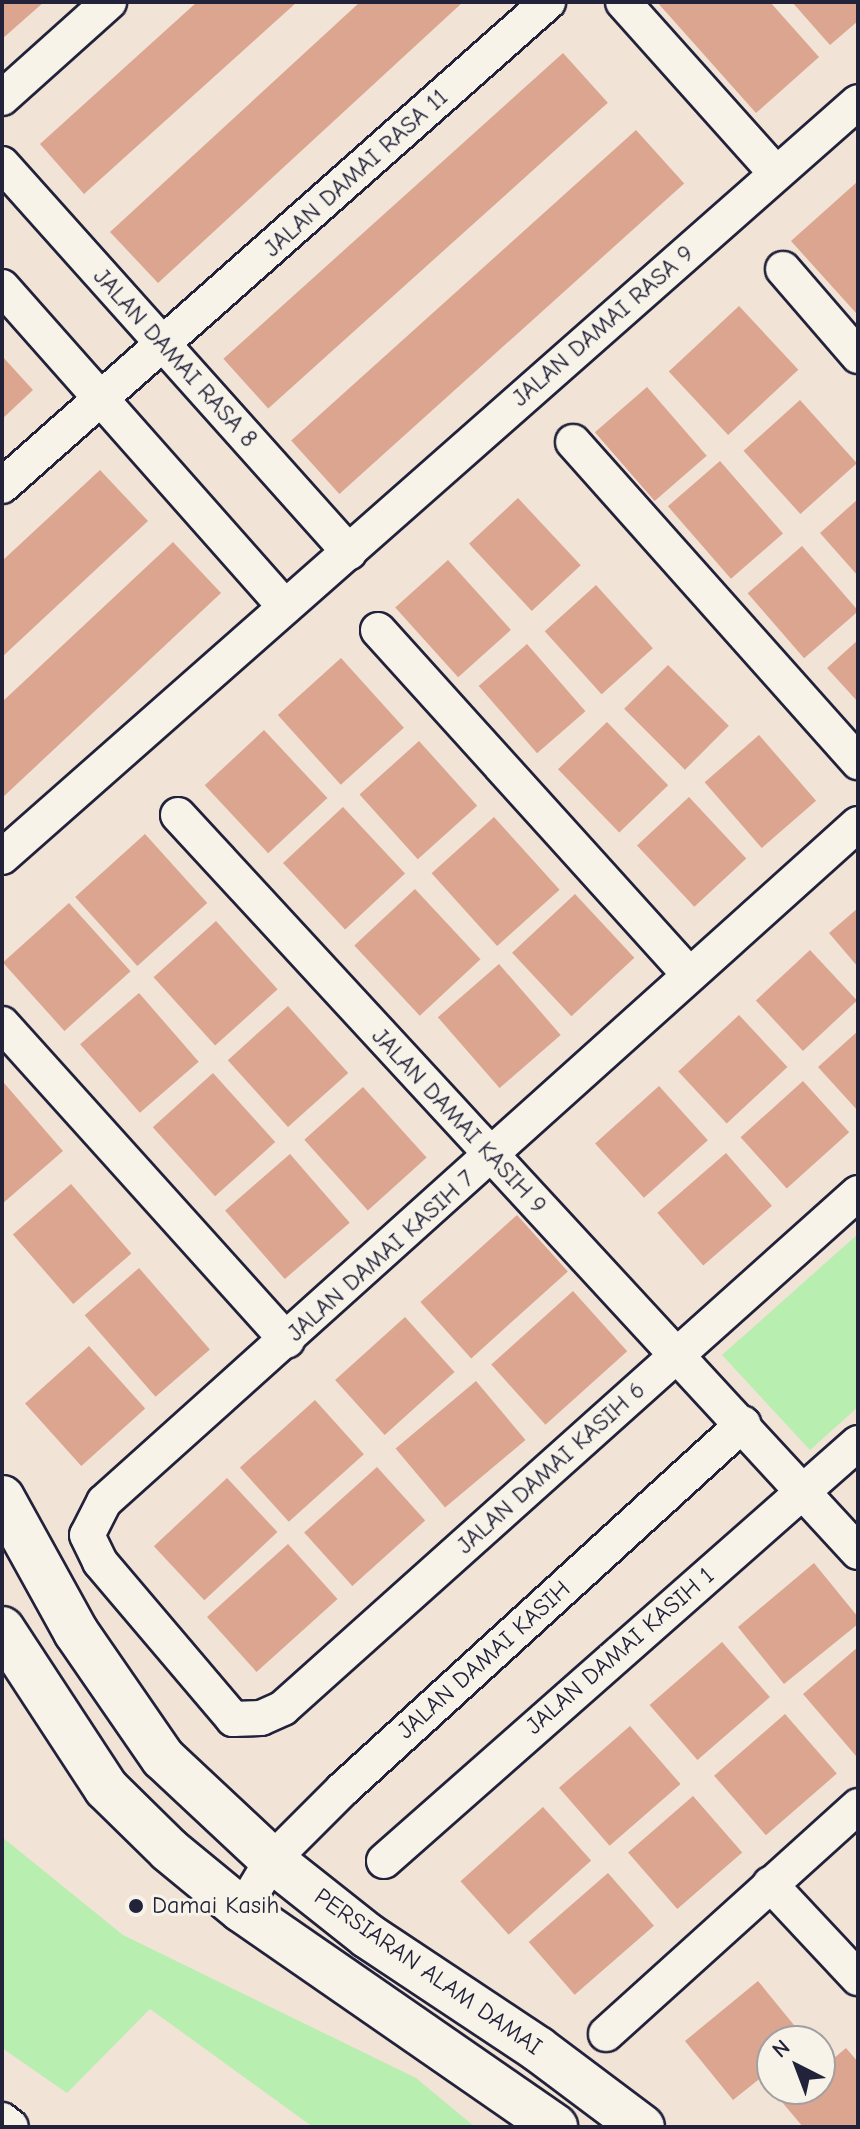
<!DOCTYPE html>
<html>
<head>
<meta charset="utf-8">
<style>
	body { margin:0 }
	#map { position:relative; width:860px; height:2129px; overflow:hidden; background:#f1e3d6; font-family:"Comic Neue",sans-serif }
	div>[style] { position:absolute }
	.green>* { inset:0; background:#b8eeb0 }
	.building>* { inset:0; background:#dba590; transform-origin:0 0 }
	.roads { filter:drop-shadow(2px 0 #22223b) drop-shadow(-2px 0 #22223b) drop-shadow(0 2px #22223b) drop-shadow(0 -2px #22223b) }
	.street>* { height:34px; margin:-17px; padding:0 17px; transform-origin:17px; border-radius:17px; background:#f7f3e8 }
	.secondary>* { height:44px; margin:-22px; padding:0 22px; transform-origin:22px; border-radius:22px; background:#f7f3e8 }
	.dots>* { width:22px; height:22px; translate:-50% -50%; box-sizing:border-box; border:4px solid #f7f3e8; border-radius:50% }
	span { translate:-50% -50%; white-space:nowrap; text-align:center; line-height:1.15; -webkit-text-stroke:6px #f7f3e8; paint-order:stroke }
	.street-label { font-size:24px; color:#22223b }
	.poi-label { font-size:24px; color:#22223b }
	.left { translate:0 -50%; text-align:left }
	.frame { position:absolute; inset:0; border:4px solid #22223b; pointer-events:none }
	.north { position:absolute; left:756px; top:2025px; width:80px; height:80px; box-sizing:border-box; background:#f7f3e8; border:2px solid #a29fa3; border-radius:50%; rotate:318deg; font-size:22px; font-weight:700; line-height:32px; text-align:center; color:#22223b }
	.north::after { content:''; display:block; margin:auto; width:28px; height:36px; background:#22223b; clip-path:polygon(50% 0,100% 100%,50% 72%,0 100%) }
</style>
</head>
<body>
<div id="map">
	<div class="green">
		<i style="clip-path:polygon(858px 1234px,858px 1407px,810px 1450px,722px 1355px)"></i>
		<i style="clip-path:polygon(2px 1837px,123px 1935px,416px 2078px,475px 2127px,313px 2127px,150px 2009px,67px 2093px,2px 2048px)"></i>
	</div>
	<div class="building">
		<i style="clip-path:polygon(2px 2px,44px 2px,2px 39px)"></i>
		<i style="clip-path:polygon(197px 2px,297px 2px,84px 194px,40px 144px)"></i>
		<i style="clip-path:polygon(360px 2px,463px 2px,158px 283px,110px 232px)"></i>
		<i style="clip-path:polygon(657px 2px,770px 2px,819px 57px,756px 113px)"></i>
		<i style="clip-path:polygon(792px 2px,858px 2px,858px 21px,830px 45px)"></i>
		<i style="left:563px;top:53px;width:67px;height:457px;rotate:48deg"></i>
		<i style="left:636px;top:130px;width:72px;height:464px;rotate:48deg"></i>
		<i style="clip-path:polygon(857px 182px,858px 311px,856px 313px,791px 241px)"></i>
		<i style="left:739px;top:306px;width:87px;height:96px;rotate:47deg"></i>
		<i style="clip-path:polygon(2px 356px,33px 390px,2px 419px)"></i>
		<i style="left:647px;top:387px;width:91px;height:69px;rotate:49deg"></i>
		<i style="left:800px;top:400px;width:85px;height:76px;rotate:48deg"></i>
		<i style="left:720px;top:461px;width:96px;height:69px;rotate:49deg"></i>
		<i style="clip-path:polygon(100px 470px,148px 521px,2px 657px,2px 561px)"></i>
		<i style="left:518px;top:498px;width:92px;height:67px;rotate:47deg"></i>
		<i style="clip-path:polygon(858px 499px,858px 576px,820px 533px)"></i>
		<i style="clip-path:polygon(173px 542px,221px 593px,2px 798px,2px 702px)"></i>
		<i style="left:802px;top:546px;width:86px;height:72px;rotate:49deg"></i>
		<i style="left:448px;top:560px;width:94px;height:71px;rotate:48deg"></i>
		<i style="left:596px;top:585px;width:85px;height:69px;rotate:48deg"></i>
		<i style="clip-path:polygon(858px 640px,858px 702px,827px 668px)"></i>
		<i style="left:527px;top:644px;width:89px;height:64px;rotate:49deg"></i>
		<i style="left:341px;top:658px;width:94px;height:85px;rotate:48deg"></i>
		<i style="left:668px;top:665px;width:86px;height:62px;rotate:45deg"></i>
		<i style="left:607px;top:722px;width:88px;height:68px;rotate:46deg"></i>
		<i style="left:264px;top:730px;width:93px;height:81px;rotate:47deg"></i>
		<i style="left:759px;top:735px;width:87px;height:72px;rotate:49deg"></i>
		<i style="left:419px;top:741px;width:87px;height:80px;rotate:48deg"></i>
		<i style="left:689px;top:797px;width:84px;height:71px;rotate:47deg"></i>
		<i style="left:343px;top:807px;width:91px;height:82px;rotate:47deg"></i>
		<i style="left:494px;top:817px;width:98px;height:84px;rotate:48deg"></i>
		<i style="left:145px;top:834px;width:93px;height:94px;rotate:48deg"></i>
		<i style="left:415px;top:889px;width:96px;height:83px;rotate:47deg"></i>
		<i style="left:575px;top:894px;width:87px;height:86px;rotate:47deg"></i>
		<i style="left:69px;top:903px;width:92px;height:89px;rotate:48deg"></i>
		<i style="clip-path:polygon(858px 908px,858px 967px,829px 933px)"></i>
		<i style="left:216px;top:921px;width:92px;height:84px;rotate:48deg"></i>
		<i style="left:810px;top:950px;width:69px;height:74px;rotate:47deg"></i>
		<i style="left:499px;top:964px;width:94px;height:81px;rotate:49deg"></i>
		<i style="left:139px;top:993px;width:91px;height:78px;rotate:49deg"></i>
		<i style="left:288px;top:1006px;width:90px;height:81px;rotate:48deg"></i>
		<i style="left:739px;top:1015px;width:71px;height:83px;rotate:47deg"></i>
		<i style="clip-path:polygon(858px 1031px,858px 1111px,818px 1067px)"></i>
		<i style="left:213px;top:1073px;width:93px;height:81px;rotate:48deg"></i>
		<i style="left:803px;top:1081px;width:69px;height:84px;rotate:48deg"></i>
		<i style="clip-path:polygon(4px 1083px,63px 1151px,2px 1204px,2px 1085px)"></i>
		<i style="left:659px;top:1086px;width:73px;height:86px;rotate:48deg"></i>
		<i style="left:363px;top:1087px;width:95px;height:79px;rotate:48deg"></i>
		<i style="left:726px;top:1153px;width:70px;height:91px;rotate:49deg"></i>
		<i style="left:290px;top:1154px;width:91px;height:86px;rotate:49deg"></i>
		<i style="left:71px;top:1184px;width:92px;height:77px;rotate:49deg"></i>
		<i style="left:517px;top:1215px;width:76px;height:130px;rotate:48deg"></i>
		<i style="left:139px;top:1268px;width:108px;height:72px;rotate:49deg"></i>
		<i style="left:573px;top:1291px;width:81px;height:110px;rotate:48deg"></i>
		<i style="left:405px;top:1317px;width:74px;height:94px;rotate:48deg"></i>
		<i style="left:89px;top:1346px;width:84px;height:86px;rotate:48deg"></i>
		<i style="left:476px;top:1381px;width:77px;height:105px;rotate:50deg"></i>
		<i style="left:315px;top:1400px;width:73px;height:101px;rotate:48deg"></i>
		<i style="left:377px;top:1467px;width:72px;height:98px;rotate:48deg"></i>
		<i style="left:227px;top:1478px;width:74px;height:100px;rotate:47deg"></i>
		<i style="left:288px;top:1544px;width:74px;height:109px;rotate:48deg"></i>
		<i style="clip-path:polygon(814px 1563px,858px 1617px,858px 1624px,784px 1684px,738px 1627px)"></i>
		<i style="left:722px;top:1642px;width:73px;height:96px;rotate:49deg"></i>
		<i style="clip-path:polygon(858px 1647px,858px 1755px,856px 1756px,803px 1694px)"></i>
		<i style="left:785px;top:1714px;width:79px;height:94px;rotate:49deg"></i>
		<i style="left:630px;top:1726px;width:77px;height:94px;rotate:49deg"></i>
		<i style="left:693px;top:1796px;width:75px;height:86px;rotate:49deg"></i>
		<i style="left:543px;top:1807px;width:72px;height:111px;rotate:48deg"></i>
		<i style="left:608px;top:1873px;width:70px;height:105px;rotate:49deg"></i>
		<i style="clip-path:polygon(758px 1981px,807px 2041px,772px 2041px,772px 2069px,733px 2100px,685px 2041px)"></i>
		<i style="clip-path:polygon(846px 2048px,858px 2062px,858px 2127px,803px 2127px,782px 2102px,798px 2089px,820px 2089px,820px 2070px)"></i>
	</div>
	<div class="roads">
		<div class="street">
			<i style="left:623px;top:2px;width:229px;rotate:48.2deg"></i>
			<i style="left:2px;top:98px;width:144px;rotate:-41.9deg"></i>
			<i style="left:2px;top:164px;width:521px;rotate:48.19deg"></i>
			<i style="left:783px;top:269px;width:115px;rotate:49.2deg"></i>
			<i style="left:2px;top:287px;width:427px;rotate:48.5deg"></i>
			<i style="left:573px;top:442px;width:429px;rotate:48.3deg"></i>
			<i style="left:2px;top:486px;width:730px;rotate:-41.56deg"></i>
			<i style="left:378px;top:630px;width:464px;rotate:47.9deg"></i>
			<i style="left:178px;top:815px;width:1003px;rotate:47.3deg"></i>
			<i style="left:858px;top:824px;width:1014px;rotate:138.04deg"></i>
			<i style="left:104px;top:1502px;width:37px;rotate:117deg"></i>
			<i style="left:87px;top:1535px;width:30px;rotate:64deg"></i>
			<i style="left:100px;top:1562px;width:206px;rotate:49.7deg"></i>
			<i style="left:233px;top:1719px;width:28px;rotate:-2deg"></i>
			<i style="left:261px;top:1718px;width:24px;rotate:-24deg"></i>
			<i style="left:283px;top:1708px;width:772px;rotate:-41.85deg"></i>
			<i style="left:2px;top:857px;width:1141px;rotate:-41.41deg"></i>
			<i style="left:2px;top:1024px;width:426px;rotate:48deg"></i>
			<i style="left:384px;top:1861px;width:632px;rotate:-41.41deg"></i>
			<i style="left:770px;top:1884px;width:129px;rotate:46.9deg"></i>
			<i style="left:242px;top:1910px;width:58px;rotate:-59deg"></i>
			<i style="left:272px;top:1860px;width:100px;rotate:-45deg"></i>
			<i style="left:343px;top:1789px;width:542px;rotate:-42.38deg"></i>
			<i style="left:606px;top:2034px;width:340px;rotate:-42.1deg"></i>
			<i style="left:2px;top:2120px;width:11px;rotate:38deg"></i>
		</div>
		<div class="secondary">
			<i style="left:2px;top:1498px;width:153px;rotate:61.1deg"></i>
			<i style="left:76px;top:1632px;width:153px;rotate:55.4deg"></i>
			<i style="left:163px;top:1758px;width:149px;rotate:43.1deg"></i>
			<i style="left:272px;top:1860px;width:122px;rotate:38.4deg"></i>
			<i style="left:368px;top:1936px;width:204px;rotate:33.6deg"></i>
			<i style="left:538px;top:2049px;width:130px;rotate:36.9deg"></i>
			<i style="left:2px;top:1629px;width:190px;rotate:56.8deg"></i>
			<i style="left:106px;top:1788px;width:88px;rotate:44.5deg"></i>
			<i style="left:169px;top:1850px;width:94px;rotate:39.4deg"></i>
			<i style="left:242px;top:1910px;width:381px;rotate:34.7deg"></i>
		</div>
	</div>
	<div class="dots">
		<i style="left:136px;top:1906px;background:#22223b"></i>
	</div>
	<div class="street-label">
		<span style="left:356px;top:173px;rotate:-42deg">JALAN DAMAI RASA 11</span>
		<span style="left:603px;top:326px;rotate:-41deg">JALAN DAMAI RASA 9</span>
		<span style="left:175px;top:358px;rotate:48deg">JALAN DAMAI RASA 8</span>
		<span style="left:459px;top:1121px;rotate:47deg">JALAN DAMAI KASIH 9</span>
		<span style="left:381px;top:1256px;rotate:-42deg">JALAN DAMAI KASIH 7</span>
		<span style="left:551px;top:1468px;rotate:-42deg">JALAN DAMAI KASIH 6</span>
		<span style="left:620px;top:1651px;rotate:-41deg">JALAN DAMAI KASIH 1</span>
		<span style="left:484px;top:1660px;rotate:-42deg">JALAN DAMAI KASIH</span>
		<span style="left:428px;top:1972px;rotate:35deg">PERSIARAN ALAM DAMAI</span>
	</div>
	<div class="poi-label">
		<span class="left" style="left:152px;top:1906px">Damai Kasih</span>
	</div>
	<div class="frame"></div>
	<div class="north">N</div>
</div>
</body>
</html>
